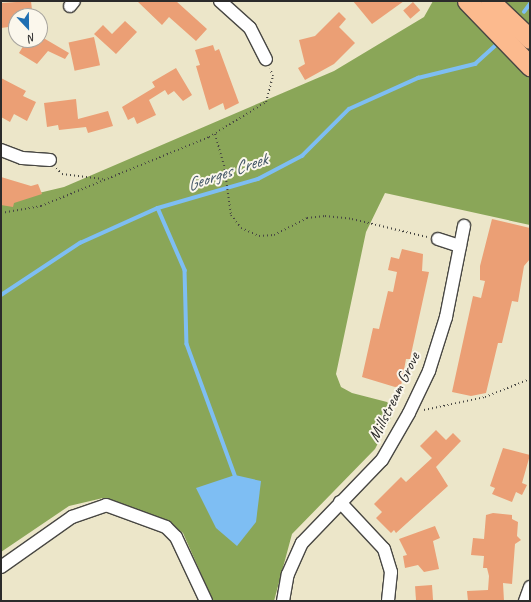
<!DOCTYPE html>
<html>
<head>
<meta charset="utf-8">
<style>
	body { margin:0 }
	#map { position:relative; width:531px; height:602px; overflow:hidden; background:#ece6c9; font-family:Caveat,sans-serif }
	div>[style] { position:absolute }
	.forest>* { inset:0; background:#8aa658 }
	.water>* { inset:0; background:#7ebef3 }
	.stream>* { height:3.5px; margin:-1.75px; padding:0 1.75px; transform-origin:1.75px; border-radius:1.75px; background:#7ebef3 }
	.building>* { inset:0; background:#eb9f75; transform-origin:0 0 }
	.path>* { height:2px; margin-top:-1px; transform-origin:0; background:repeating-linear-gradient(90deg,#484743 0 1px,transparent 0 4px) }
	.roads { filter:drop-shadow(1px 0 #484743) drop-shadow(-1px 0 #484743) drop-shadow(0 1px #484743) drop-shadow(0 -1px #484743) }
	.street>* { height:12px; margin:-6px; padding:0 6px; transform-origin:6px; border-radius:6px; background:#fff }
	.primary>* { height:19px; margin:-9.5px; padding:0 9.5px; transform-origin:9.5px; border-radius:9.5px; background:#fcba8e }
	span { translate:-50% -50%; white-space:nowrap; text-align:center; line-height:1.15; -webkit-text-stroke:4px #fbf7ec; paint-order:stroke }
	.street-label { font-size:17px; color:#2b2b2b }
	.water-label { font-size:18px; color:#445767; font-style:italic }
	.frame { position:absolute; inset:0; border:2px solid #2b2b2b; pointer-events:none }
	.north { position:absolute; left:8px; top:8px; width:40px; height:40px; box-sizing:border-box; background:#fbf7ec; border:1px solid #a8a59f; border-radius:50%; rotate:158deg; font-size:11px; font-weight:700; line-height:16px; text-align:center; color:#2b2b2b }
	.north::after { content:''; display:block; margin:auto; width:14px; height:18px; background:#1f6fb2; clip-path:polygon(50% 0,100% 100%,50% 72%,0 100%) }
</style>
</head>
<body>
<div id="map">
	<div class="forest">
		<i style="clip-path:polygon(433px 1px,530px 1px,530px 225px,385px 193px,366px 232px,336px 374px,341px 387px,352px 393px,387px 402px,392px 408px,391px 418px,375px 449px,292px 534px,274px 601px,213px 601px,183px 533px,169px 522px,103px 498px,69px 506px,1px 552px,1px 202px,64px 187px,334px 71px,424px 17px)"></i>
	</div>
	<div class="water">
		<i style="clip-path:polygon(235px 475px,261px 481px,256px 522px,237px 546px,216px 528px,196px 488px)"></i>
	</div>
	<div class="stream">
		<i style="left:524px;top:12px;width:10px;rotate:-53deg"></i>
		<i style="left:158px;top:208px;width:68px;rotate:66.5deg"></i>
		<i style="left:185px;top:270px;width:74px;rotate:88.5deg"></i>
		<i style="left:187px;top:344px;width:140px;rotate:69.9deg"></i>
		<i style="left:1px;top:295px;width:95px;rotate:-33.4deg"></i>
		<i style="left:80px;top:243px;width:85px;rotate:-24.2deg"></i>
		<i style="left:158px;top:208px;width:104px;rotate:-16.2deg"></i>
		<i style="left:258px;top:179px;width:50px;rotate:-27.6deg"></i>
		<i style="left:302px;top:156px;width:66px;rotate:-45deg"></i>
		<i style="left:349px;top:109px;width:76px;rotate:-24.2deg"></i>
		<i style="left:418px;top:78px;width:59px;rotate:-13.8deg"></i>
		<i style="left:475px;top:64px;width:27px;rotate:-42deg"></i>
	</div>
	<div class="building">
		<i style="clip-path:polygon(31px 1px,32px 10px,24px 11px,24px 16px,16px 16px,16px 26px,1px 28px,1px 3px)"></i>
		<i style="clip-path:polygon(137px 1px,176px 1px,207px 29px,196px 41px,169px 17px,162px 25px)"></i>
		<i style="clip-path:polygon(353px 1px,404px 1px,372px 24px)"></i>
		<i style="left:413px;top:2px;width:11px;height:13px;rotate:49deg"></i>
		<i style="clip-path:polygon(339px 12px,346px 19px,339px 27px,355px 43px,334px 64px,305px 80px,298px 68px,305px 64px,299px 40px,315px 36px)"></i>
		<i style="clip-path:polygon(125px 21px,137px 32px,116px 54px,94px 34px,103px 25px,112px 34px)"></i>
		<i style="clip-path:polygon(40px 36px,69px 53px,65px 59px,48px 51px,37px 64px,19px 53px,27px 40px,40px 40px)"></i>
		<i style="left:94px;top:37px;width:29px;height:26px;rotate:78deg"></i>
		<i style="clip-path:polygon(213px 45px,215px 51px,219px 49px,239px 103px,225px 110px,223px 103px,209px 110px,196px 66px,200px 65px,195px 50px)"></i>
		<i style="clip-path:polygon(176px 68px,192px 95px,183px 101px,174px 91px,168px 95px,165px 90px,149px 100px,156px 115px,137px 124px,134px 117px,128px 120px,122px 107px,155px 87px,152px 82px)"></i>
		<i style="clip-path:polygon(1px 78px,26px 91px,23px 96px,36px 102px,27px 121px,14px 114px,10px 122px,1px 117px)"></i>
		<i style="clip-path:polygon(76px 99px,78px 119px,108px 111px,113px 126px,88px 133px,86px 127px,59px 130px,58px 125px,47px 127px,44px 103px)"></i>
		<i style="clip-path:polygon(1px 177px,31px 186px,38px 184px,42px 194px,14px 203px,13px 207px,1px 205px)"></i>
		<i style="clip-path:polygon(492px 219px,530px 228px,530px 259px,524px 266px,518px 302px,512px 301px,502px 343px,498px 343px,486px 393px,471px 396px,452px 392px,473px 296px,481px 298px,485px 281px,480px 280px,480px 266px)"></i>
		<i style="clip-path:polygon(402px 249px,423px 254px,422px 271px,429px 272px,410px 359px,406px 359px,401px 386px,395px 387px,362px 377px,373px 328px,379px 329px,388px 291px,393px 292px,397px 272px,388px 270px,391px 257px,399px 259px)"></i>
		<i style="clip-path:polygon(436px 430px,446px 440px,453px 433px,461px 441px,436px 467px,448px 486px,396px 533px,394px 530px,391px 533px,376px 518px,382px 512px,374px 504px,401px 477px,406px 482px,432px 458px,420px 446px)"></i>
		<i style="clip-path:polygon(503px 448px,530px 455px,522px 483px,527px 485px,522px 495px,516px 492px,512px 502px,492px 494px,495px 488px,490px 486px)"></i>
		<i style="clip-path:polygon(493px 513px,512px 515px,512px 519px,518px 522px,517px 536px,521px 540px,515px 544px,512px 584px,503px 583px,504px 601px,468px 601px,467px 591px,488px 590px,489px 576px,487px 568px,483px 568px,484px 556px,471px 555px,473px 538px,484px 539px,486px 515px)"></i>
		<i style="clip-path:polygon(435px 526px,440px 538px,433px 541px,439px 569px,424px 572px,418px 565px,405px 568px,403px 556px,407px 555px,399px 539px)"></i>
		<i style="left:432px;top:585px;width:16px;height:17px;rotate:86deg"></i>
	</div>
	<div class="path">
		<i style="left:215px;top:134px;width:32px;rotate:74deg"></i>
		<i style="left:224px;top:165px;width:50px;rotate:82deg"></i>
		<i style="left:231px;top:215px;width:16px;rotate:52deg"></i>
		<i style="left:241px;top:228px;width:20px;rotate:24deg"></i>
		<i style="left:259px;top:236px;width:15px;rotate:-4deg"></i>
		<i style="left:274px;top:235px;width:37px;rotate:-27deg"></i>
		<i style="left:307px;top:218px;width:18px;rotate:-6deg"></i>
		<i style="left:325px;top:216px;width:27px;rotate:6deg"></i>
		<i style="left:352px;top:219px;width:77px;rotate:13.5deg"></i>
		<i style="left:56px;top:168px;width:8px;rotate:45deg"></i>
		<i style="left:62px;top:174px;width:41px;rotate:7deg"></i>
		<i style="left:1px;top:213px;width:41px;rotate:-9.9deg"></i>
		<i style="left:41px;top:206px;width:182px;rotate:-22.3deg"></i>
		<i style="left:209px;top:137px;width:67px;rotate:-31.6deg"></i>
		<i style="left:266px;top:102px;width:27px;rotate:-75deg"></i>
		<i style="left:273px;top:76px;width:8px;rotate:-113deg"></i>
		<i style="left:424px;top:410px;width:62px;rotate:-12deg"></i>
		<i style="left:485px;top:397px;width:48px;rotate:-21.8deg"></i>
	</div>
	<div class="roads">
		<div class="street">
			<i style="left:220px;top:1px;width:40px;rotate:42deg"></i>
			<i style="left:250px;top:28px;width:35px;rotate:63deg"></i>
			<i style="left:70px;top:6px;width:6px;rotate:-51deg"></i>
			<i style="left:1px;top:150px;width:22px;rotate:21deg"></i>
			<i style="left:22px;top:158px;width:28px;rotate:4deg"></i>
			<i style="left:438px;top:239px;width:23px;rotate:18deg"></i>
			<i style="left:340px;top:502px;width:64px;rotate:46.9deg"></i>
			<i style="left:384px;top:549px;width:24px;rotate:73deg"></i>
			<i style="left:391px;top:572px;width:29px;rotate:96deg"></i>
			<i style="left:1px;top:567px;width:87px;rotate:-35.2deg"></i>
			<i style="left:72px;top:517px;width:36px;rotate:-19deg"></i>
			<i style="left:106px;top:505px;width:64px;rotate:20.1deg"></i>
			<i style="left:166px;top:527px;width:14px;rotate:45deg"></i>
			<i style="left:176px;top:537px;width:71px;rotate:64.9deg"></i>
			<i style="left:283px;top:601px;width:27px;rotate:-80deg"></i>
			<i style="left:288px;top:574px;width:34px;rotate:-66deg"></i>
			<i style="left:302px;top:543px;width:115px;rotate:-46.1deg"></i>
			<i style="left:382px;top:460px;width:54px;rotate:-60.1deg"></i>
			<i style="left:409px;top:413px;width:47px;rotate:-64.5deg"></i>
			<i style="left:429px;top:371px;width:57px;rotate:-72.5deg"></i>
			<i style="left:446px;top:317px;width:93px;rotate:-78.8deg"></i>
			<i style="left:525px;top:601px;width:15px;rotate:-70deg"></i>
		</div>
		<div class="primary">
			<i style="left:467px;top:1px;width:91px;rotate:45.9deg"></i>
			<i style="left:490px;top:1px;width:55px;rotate:43.5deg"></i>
		</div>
	</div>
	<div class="street-label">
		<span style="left:394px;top:397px;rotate:-64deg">Millstream Grove</span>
	</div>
	<div class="water-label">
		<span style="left:227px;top:172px;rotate:-19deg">Georges Creek</span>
	</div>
	<div class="frame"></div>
	<div class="north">N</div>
</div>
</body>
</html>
